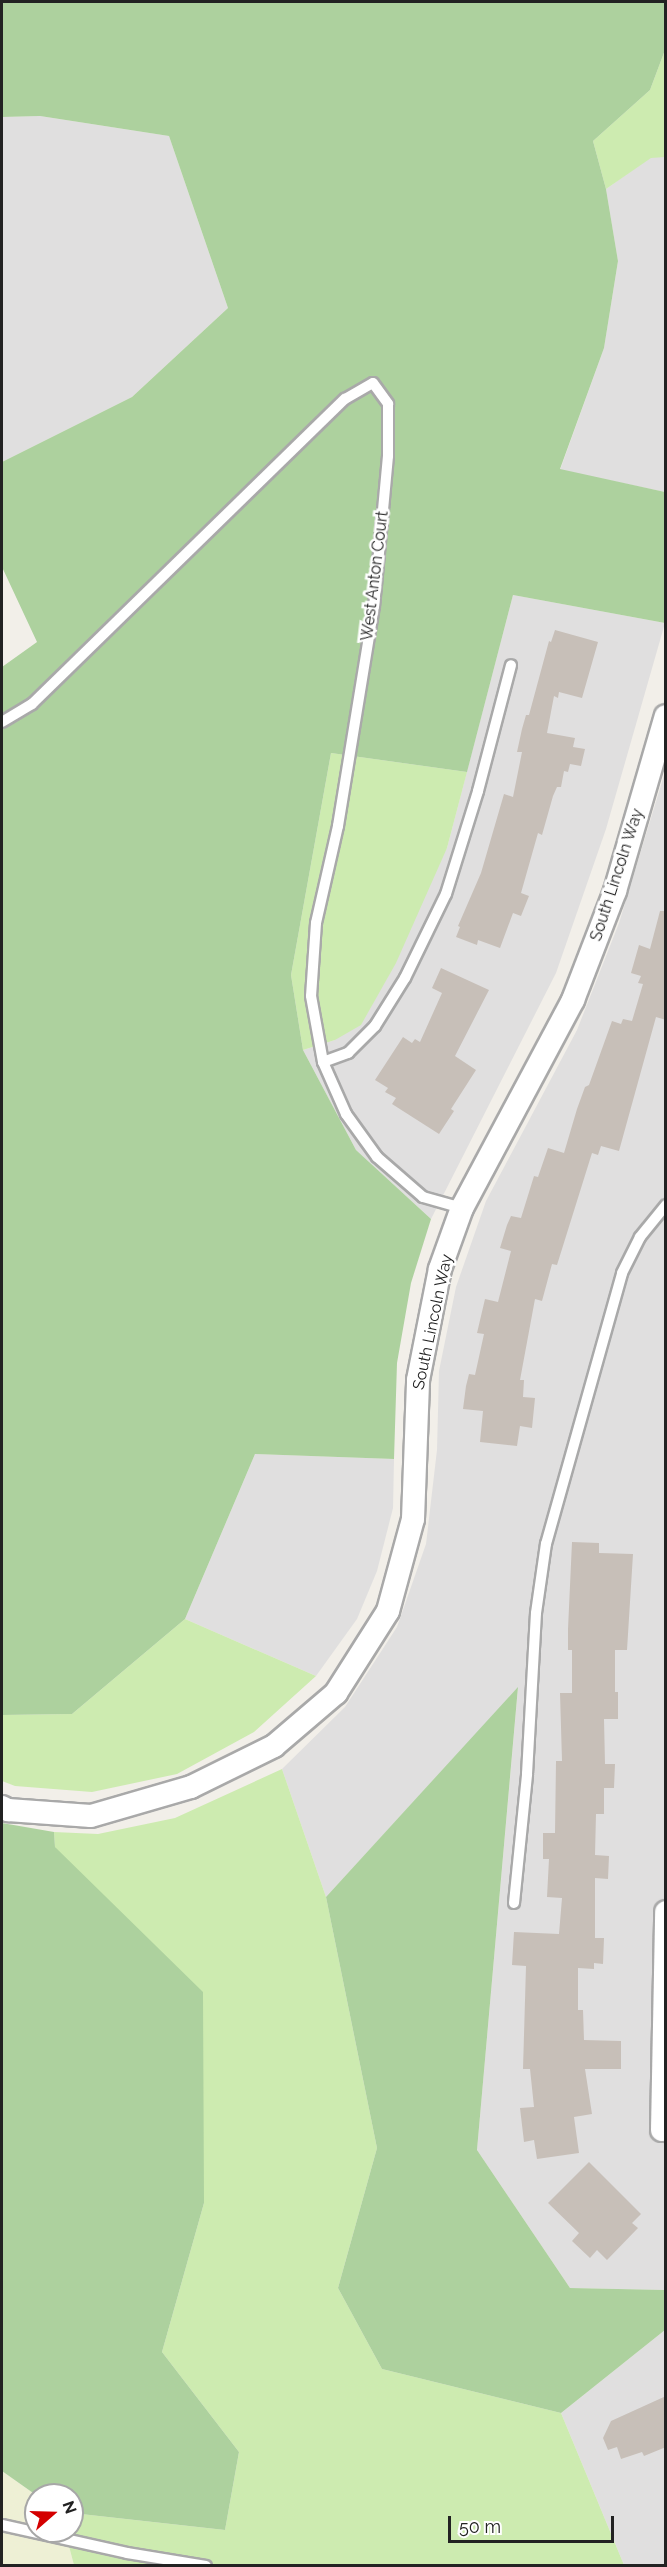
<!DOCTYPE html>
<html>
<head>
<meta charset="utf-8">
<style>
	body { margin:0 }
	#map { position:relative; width:667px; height:2567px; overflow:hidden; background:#f2efe9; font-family:Raleway,sans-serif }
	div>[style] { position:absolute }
	.residential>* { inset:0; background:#e0dfdf }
	.farmland>* { inset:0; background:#eef0d5 }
	.grass>* { inset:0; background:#cdebb0 }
	.forest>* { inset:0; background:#add19e }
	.building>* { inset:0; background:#c7bfb8 }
	.roads { filter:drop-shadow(2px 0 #a9a9a9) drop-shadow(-2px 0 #a9a9a9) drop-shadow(0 2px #a9a9a9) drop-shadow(0 -2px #a9a9a9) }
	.service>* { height:10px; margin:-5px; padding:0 5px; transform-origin:5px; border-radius:5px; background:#fff }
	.minor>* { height:22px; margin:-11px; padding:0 11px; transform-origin:11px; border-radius:11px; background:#fff }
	span { translate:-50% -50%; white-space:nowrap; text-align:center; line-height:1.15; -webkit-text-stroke:5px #fff; paint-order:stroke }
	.street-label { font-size:16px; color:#222 }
	.frame { position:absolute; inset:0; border:3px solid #222; pointer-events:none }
	.north { position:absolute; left:24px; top:2483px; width:60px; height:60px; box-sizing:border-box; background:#fff; border:2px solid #a7a7a7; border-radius:50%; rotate:70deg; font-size:16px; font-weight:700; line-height:24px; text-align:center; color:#222 }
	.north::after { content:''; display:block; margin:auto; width:21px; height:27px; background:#d40000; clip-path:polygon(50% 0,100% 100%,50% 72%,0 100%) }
	.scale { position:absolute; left:448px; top:2516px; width:166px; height:27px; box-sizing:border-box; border:3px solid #222; border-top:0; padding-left:8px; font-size:18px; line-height:21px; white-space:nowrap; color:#222; -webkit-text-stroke:4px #fff; paint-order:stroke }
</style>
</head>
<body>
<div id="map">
	<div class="residential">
		<i style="clip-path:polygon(40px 116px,169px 136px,228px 308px,132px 397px,2px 462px,2px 117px)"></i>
		<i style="clip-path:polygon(651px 157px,665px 157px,665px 492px,560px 470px,604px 348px,618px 261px,606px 189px)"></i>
		<i style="clip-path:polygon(513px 595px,665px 623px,606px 829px,556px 973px,431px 1219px,356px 1150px,303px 1050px,335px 1040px,447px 848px)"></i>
		<i style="clip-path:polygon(665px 772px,665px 2290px,570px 2288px,477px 2150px,518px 1688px,326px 1897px,282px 1769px,345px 1707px,397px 1627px,426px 1544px,437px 1450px,439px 1371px,456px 1287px,486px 1201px,577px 1030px,619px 923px)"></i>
		<i style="clip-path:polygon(255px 1454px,394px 1459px,393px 1508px,377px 1571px,357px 1619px,316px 1676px,185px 1619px)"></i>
		<i style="clip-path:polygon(665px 2330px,665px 2565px,624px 2565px,561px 2413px)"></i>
	</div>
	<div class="farmland">
		<i style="clip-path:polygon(2px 2471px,36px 2495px,36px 2531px,65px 2531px,74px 2565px,2px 2565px)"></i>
	</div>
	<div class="grass">
		<i style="clip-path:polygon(665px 50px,665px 157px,651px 158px,606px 189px,593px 141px,650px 90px)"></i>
		<i style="clip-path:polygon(331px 753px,467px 772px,447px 848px,396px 963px,361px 1025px,335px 1040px,303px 1050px,291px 975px)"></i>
		<i style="clip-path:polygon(185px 1619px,316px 1676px,254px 1732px,177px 1774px,92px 1792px,15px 1786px,2px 1781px,2px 1715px,72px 1714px)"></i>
		<i style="clip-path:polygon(282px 1769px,326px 1897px,377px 2148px,338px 2288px,382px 2369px,561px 2413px,624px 2565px,74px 2565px,65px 2531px,72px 2531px,72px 2513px,225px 2530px,239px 2452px,162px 2352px,204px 2203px,55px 1847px,54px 1832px,98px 1834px,175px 1818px)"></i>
	</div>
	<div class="forest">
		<i style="clip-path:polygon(2px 2px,665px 2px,665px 50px,650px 90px,593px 141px,606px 189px,618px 261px,604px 348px,560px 469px,665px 492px,665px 623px,513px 595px,467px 772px,331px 753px,291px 975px,303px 1050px,356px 1150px,431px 1219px,411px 1283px,397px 1363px,394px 1459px,255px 1454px,185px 1619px,72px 1714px,2px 1715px,2px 667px,37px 642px,2px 567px,2px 462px,132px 397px,228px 308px,169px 136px,40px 116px,2px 117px)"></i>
		<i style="clip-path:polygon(518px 1687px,477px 2150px,570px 2288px,665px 2290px,665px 2330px,561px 2413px,382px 2369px,338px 2288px,377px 2148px,326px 1897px)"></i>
		<i style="clip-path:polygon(2px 1823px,54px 1832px,55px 1847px,203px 1992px,204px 2203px,162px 2352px,239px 2452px,225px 2530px,72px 2513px,72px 2495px,36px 2495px,2px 2471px)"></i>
	</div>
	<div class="building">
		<i style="clip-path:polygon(555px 630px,598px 642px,582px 698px,559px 692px,558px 698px,554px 696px,547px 733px,575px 738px,573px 747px,585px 749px,581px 766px,570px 764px,568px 772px,564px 771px,561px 787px,557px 787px,553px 796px,542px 835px,538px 833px,521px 893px,529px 896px,521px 916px,513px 913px,500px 948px,478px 940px,477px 945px,456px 937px,460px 927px,458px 926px,481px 873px,504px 794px,513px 797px,522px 752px,517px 752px,522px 729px,526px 715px,529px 715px,549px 641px,551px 642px)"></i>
		<i style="clip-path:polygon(660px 911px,666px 911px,666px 1020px,656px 1017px,619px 1151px,601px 1146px,598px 1155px,592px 1153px,557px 1265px,552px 1264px,542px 1301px,535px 1299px,520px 1380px,524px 1380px,523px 1397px,535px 1398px,532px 1428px,520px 1426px,517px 1446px,480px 1442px,483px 1411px,463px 1409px,466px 1386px,469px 1374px,475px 1375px,484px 1334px,477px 1333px,485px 1299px,498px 1302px,511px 1251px,500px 1248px,507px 1225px,511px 1216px,521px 1218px,534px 1176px,538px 1177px,548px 1148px,564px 1153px,577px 1109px,585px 1087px,589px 1085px,612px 1021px,621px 1024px,623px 1019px,632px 1021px,643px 984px,638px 983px,641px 976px,631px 973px,639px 945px,650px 949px)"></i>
		<i style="clip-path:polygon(441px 968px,489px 990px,455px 1056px,476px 1070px,451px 1109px,454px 1111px,439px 1134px,392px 1104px,396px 1098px,385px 1092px,388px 1088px,375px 1080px,403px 1037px,412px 1043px,415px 1039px,420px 1042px,442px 993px,432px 988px)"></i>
		<i style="clip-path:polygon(572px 1542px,599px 1543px,599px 1553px,633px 1554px,627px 1650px,615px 1650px,615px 1692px,618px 1692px,618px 1719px,604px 1719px,605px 1764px,615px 1764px,614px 1788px,604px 1788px,604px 1814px,596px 1814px,595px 1855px,609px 1856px,608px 1879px,595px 1878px,595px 1938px,604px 1938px,603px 1964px,594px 1963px,594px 1969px,578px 1968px,578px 2010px,583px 2010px,584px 2040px,621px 2041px,621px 2069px,585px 2069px,592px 2114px,574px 2117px,579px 2153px,537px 2159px,534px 2140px,524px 2142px,520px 2108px,534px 2107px,530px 2069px,523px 2069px,526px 1966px,512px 1965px,514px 1932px,559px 1934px,562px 1898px,547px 1897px,549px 1859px,543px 1859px,543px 1833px,555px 1833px,556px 1761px,562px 1761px,560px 1693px,572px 1693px,572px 1650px,568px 1650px,568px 1629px)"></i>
		<i style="clip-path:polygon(589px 2162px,641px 2214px,632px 2223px,638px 2228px,607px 2260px,597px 2250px,590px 2258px,572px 2241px,579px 2233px,548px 2203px)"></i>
		<i style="clip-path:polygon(666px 2396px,666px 2447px,644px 2456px,642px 2452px,621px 2459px,617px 2447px,608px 2450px,603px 2438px,611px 2421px)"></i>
	</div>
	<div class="roads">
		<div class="service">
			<i style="left:2px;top:722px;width:35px;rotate:-31deg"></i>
			<i style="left:32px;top:704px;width:437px;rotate:-44.3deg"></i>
			<i style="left:345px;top:399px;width:32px;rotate:-30deg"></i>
			<i style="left:373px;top:383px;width:26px;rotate:54deg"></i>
			<i style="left:388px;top:404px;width:52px;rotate:90deg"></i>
			<i style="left:388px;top:456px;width:151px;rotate:95.3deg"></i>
			<i style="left:374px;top:606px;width:223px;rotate:99.3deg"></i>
			<i style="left:338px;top:826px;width:99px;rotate:102.8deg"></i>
			<i style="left:316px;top:923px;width:73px;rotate:93.9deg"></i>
			<i style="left:311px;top:996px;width:67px;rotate:79.7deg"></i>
			<i style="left:323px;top:1062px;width:57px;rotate:66.1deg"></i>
			<i style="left:346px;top:1114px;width:53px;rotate:54.2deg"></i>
			<i style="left:377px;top:1157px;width:61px;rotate:41deg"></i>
			<i style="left:423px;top:1197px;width:41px;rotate:15.8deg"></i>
			<i style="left:323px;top:1062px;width:27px;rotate:-20deg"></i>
			<i style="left:348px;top:1053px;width:38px;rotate:-45deg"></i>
			<i style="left:375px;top:1026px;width:57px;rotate:-58deg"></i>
			<i style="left:405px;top:978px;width:93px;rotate:-64deg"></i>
			<i style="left:446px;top:894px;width:108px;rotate:-72.7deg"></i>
			<i style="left:478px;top:791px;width:130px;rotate:-75.3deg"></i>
			<i style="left:514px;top:1903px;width:130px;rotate:-84.2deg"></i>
			<i style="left:527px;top:1774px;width:161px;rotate:-86.8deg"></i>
			<i style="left:536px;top:1613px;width:70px;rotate:-81.8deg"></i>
			<i style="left:546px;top:1544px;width:281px;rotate:-74.3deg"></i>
			<i style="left:622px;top:1273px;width:40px;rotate:-63.4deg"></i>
			<i style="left:640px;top:1237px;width:41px;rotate:-50.9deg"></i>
			<i style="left:2px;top:2525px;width:128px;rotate:12.6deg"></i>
			<i style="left:127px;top:2553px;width:80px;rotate:9.3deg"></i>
		</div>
		<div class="minor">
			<i style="left:2px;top:1807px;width:7px;rotate:27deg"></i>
			<i style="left:8px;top:1810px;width:83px;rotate:4.1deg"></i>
			<i style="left:91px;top:1816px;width:104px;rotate:-16.2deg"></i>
			<i style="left:191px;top:1787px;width:93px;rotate:-26.3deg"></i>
			<i style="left:274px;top:1746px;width:82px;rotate:-40.5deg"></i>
			<i style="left:336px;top:1693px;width:97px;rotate:-57.6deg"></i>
			<i style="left:388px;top:1611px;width:95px;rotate:-74.8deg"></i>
			<i style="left:413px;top:1519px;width:139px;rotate:-87.9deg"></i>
			<i style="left:418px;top:1380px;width:113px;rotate:-78.8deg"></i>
			<i style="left:440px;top:1269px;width:65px;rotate:-70.2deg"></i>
			<i style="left:462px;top:1208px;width:236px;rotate:-61.9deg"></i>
			<i style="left:573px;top:1000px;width:117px;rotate:-68.9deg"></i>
			<i style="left:615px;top:891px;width:182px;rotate:-73.8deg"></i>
			<i style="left:662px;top:2130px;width:218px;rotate:-88.9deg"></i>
		</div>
	</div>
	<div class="street-label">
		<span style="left:375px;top:576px;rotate:-83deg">West Anton Court</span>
		<span style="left:617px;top:875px;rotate:-72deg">South Lincoln Way</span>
		<span style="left:433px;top:1322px;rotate:-78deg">South Lincoln Way</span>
	</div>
	<div class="frame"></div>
	<div class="north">N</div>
	<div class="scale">50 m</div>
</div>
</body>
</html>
